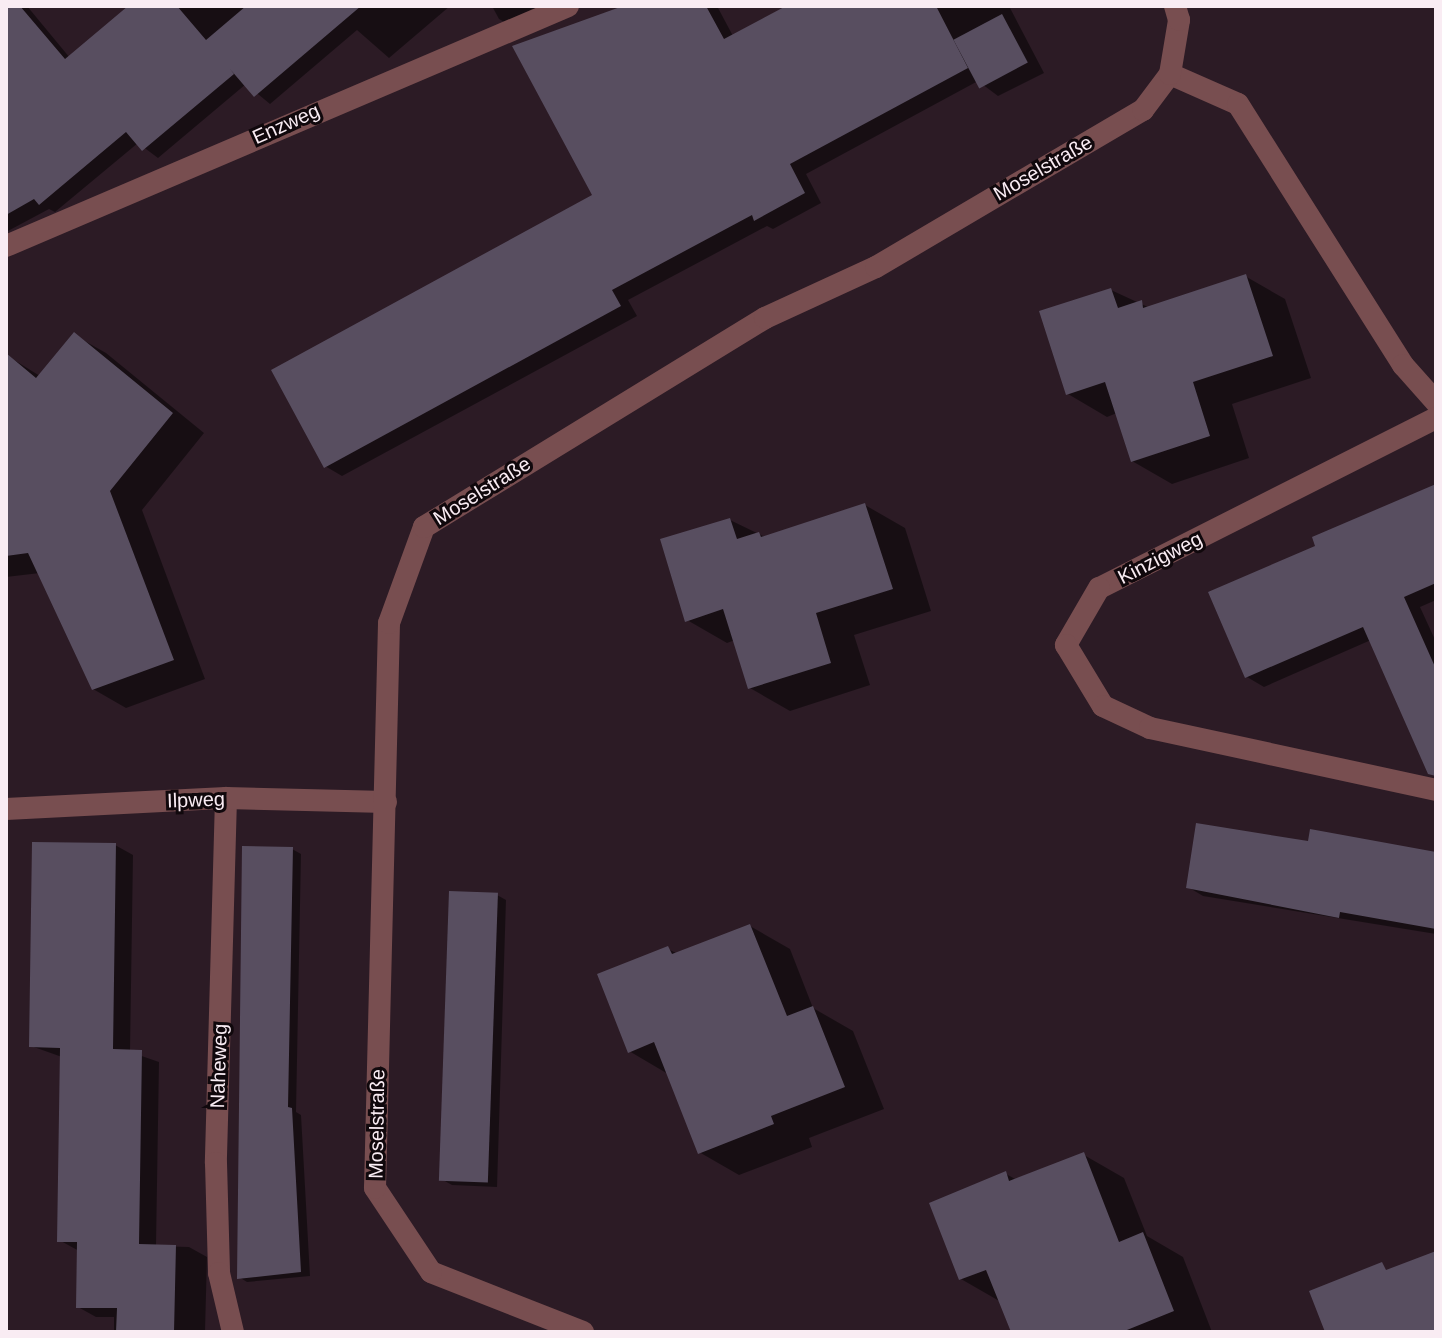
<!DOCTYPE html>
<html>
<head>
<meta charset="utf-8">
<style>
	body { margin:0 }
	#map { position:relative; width:1442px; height:1338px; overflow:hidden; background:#2c1b25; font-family:Arial,sans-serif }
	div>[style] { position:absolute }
	.shadow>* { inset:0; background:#0007 }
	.building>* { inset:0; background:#584e60; transform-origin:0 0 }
	.minor>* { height:22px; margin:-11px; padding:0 11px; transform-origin:11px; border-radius:11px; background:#784e50 }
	span { translate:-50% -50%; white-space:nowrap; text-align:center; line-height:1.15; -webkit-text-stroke:6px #10080c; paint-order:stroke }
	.street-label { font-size:20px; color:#f9ecf3 }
	.frame { position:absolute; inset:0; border:8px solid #f9ecf3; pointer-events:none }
</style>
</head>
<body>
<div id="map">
	<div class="shadow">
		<i style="clip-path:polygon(6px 6px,27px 6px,70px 58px,131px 6px,450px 6px,389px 58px,357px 30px,270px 104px,246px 84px,158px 158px,138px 143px,55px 212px,49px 209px,6px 232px)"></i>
		<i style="clip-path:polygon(492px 6px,563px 6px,515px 28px,499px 19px)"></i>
		<i style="clip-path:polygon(633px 6px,717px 6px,733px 36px,790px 6px,1009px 6px,1044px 73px,998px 96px,978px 81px,806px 174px,821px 203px,773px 229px,767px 226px,628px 300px,637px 316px,342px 476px,325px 466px,595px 196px)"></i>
		<i style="clip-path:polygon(1245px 276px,1285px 299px,1311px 378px,1232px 404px,1249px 458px,1172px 484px,1132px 461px,1117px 413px,1107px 417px,1068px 394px,1111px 290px,1150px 308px)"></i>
		<i style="clip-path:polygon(74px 335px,106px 353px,204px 433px,142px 510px,205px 679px,126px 708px,93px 689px,40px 573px,6px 577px,6px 355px,40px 376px)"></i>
		<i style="clip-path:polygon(1436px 493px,1436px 600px,1420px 607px,1436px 642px,1436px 743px,1371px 640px,1264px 687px,1247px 677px)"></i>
		<i style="clip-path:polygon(865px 505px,905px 528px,931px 611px,854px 635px,870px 685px,790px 711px,750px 688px,735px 640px,727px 643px,687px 620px,730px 520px,765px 537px)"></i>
		<i style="clip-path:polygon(1310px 844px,1436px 854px,1436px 934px,1203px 896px,1188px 887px)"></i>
		<i style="clip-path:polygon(115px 845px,133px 855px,130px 1052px,159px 1062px,156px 1246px,189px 1247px,207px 1257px,205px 1332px,114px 1332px,114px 1317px,96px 1317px,78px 1307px,79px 1251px,59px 1240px,62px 1057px,31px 1046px)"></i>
		<i style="clip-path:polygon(292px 849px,301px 854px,296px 1112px,301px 1115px,310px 1276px,247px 1282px,239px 1277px)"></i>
		<i style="clip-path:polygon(497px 895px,506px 900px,497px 1187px,452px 1185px,443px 1180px)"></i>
		<i style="clip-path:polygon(750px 926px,790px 949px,813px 1008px,853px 1031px,884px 1109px,809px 1138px,812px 1147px,739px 1175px,699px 1152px,668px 1074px,629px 1051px,668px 949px,678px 954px)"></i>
		<i style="clip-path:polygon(1084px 1155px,1124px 1178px,1147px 1236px,1183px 1257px,1212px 1332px,1013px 1332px,1001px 1302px,961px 1279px,1006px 1174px,1017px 1180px)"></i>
	</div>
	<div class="building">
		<i style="clip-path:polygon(6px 6px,20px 6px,65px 59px,128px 6px,177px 6px,206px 40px,246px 6px,361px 6px,254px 97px,230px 69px,234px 74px,142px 151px,126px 132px,39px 205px,34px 199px,6px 215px)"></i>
		<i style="clip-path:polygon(623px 6px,706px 6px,724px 39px,786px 6px,936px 6px,968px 68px,790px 164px,805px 193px,754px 221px,752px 215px,612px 290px,621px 306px,324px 468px,271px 370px,592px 195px,512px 46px)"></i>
		<i style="left:1002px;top:14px;width:55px;height:55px;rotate:62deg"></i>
		<i style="clip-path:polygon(1246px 274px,1273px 356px,1193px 382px,1210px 436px,1131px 462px,1105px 382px,1066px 395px,1039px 311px,1111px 288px,1118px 308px,1142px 300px,1143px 308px)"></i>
		<i style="clip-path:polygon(74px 332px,173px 413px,110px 491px,174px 660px,92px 690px,28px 553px,6px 556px,6px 353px,36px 378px)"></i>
		<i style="clip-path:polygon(1436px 484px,1436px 583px,1404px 597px,1436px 669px,1436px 776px,1428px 774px,1363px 627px,1245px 678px,1208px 592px,1315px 546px,1312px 537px)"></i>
		<i style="clip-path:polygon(865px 503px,893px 589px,816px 613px,831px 663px,748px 689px,723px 609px,685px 622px,660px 539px,730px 518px,737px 539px,759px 532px,761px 537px)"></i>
		<i style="clip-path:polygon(1196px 823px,1308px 841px,1310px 829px,1436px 852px,1436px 929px,1340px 912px,1339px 918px,1186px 888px)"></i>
		<i style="clip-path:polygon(32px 842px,116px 843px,113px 1049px,142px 1050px,139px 1244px,176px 1245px,174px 1332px,116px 1332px,117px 1308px,76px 1308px,77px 1242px,57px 1242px,60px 1048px,29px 1047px)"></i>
		<i style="clip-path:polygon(242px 846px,293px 847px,288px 1107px,292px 1108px,301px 1272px,237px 1279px)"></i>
		<i style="left:449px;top:891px;width:49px;height:290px;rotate:2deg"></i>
		<i style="clip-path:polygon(750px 924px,787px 1016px,813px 1006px,845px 1087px,771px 1116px,774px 1124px,698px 1154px,654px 1042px,628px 1053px,597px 974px,668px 946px,672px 954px)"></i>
		<i style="clip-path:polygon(1084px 1152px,1119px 1242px,1143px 1232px,1174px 1311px,1122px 1332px,1011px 1332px,986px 1270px,959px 1280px,929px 1203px,1006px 1171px,1009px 1181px)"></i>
		<i style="clip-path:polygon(1436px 1251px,1436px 1332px,1325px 1332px,1309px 1291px,1382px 1262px,1386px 1270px)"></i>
	</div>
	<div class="minor">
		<i style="left:1170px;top:74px;width:74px;rotate:23.8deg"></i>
		<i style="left:1238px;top:104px;width:309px;rotate:57.7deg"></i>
		<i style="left:1403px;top:365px;width:50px;rotate:48.3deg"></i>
		<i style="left:6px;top:246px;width:611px;rotate:-23.12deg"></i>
		<i style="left:1436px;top:418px;width:377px;rotate:153.2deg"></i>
		<i style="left:1099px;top:588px;width:66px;rotate:120.1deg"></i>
		<i style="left:1066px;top:645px;width:71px;rotate:58.8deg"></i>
		<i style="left:1103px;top:706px;width:52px;rotate:25.1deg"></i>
		<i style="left:1150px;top:728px;width:293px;rotate:12.2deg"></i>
		<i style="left:226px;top:798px;width:365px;rotate:91.6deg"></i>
		<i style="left:216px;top:1163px;width:110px;rotate:88.4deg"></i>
		<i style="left:219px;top:1273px;width:61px;rotate:76.7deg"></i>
		<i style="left:6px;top:809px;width:220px;rotate:-2.9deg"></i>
		<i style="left:226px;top:798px;width:160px;rotate:1.4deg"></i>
		<i style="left:583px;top:1332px;width:163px;rotate:-158.5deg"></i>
		<i style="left:431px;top:1272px;width:101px;rotate:-123.7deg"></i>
		<i style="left:375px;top:1188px;width:565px;rotate:-88.58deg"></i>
		<i style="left:389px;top:623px;width:102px;rotate:-70deg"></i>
		<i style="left:424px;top:527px;width:400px;rotate:-31.5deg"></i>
		<i style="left:765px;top:318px;width:122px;rotate:-24.7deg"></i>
		<i style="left:876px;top:267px;width:310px;rotate:-30.5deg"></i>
		<i style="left:1143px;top:110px;width:45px;rotate:-53.1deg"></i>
		<i style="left:1170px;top:74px;width:55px;rotate:-80.5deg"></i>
		<i style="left:1179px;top:20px;width:15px;rotate:-106deg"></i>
	</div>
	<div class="street-label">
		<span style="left:286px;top:124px;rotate:-24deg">Enzweg</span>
		<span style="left:1043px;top:168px;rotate:-30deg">Moselstraße</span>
		<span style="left:482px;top:491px;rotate:-32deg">Moselstraße</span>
		<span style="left:1160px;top:558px;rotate:-27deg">Kinzigweg</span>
		<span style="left:196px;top:800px;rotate:-2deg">Ilpweg</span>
		<span style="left:219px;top:1066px;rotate:-88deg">Naheweg</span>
		<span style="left:377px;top:1124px;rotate:-89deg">Moselstraße</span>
	</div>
	<div class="frame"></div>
</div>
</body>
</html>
